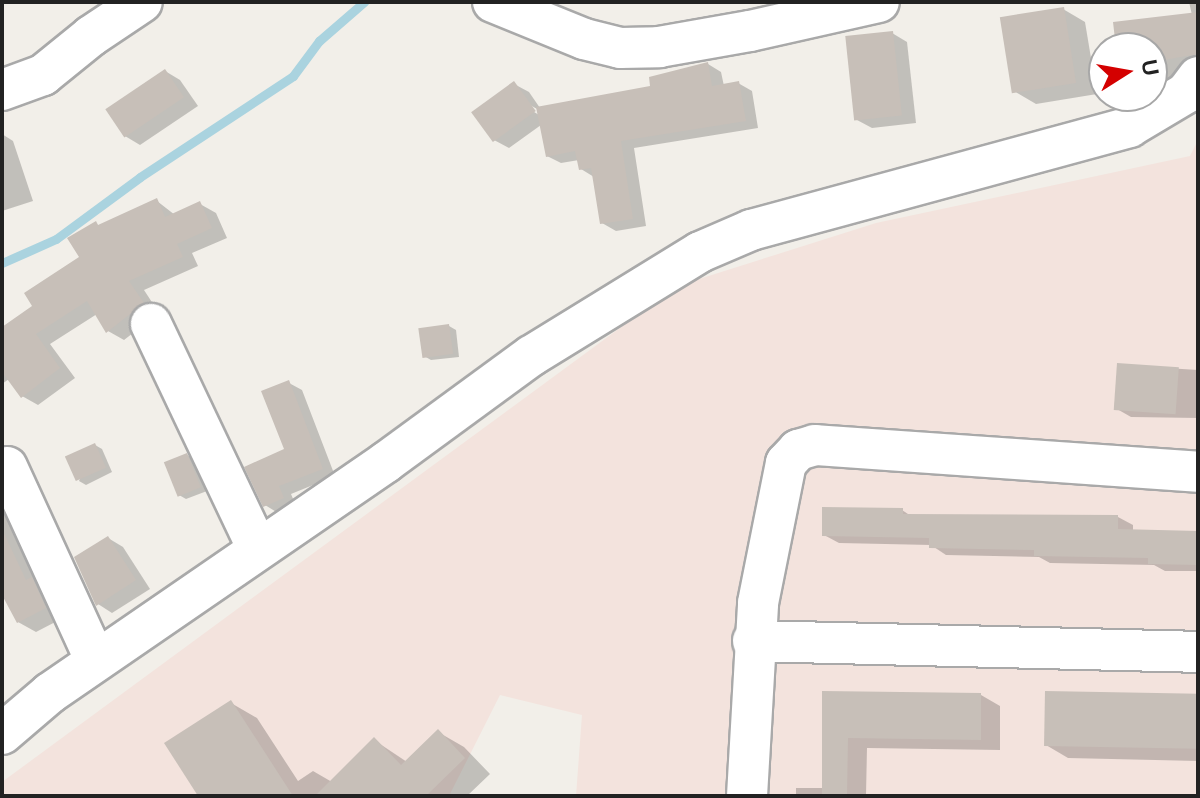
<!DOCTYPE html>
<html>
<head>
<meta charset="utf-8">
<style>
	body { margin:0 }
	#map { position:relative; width:1200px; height:798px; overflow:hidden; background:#f2efe9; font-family:Arial,sans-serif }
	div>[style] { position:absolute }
	.military>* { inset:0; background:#f3e3dd }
	.shadow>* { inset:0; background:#0003 }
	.stream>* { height:9px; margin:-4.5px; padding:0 4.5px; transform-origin:4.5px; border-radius:4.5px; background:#aad3df }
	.building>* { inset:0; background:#c7bfb8; transform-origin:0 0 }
	.roads { filter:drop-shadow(2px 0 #a9a9a9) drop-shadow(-2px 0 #a9a9a9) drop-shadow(0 2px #a9a9a9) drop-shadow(0 -2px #a9a9a9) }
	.minor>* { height:40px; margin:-20px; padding:0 20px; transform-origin:20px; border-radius:20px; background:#fff }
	span { translate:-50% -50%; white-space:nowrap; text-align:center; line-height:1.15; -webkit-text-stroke:6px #fff; paint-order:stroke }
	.frame { position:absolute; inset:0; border:4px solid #222; pointer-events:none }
	.north { position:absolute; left:1088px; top:32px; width:80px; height:80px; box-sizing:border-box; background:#fff; border:2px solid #a7a7a7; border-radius:50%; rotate:79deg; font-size:22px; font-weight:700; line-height:32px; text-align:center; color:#222 }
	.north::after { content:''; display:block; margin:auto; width:28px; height:36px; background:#d40000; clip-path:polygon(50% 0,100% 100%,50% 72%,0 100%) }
</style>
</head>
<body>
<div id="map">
	<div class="military">
		<i style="clip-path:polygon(1198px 140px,1198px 796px,576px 796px,582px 715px,500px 695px,449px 796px,2px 796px,2px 782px,677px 286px,876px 223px,1190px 156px)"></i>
	</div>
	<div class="shadow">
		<i style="clip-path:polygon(1189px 2px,1198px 2px,1198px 68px,1189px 79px,1165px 82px,1167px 99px,1143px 114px,1124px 103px,1123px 96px,1152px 96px,1152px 48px,1118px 48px,1192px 15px)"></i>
		<i style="clip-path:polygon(1063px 9px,1085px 22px,1097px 94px,1036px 104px,1014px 91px)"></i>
		<i style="clip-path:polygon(892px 33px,907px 42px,916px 123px,872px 128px,857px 120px)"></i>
		<i style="clip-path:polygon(evenodd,708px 64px,721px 72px,724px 86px,738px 83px,752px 91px,758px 128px,634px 148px,646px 226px,616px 231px,602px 223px,594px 177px,581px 169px,579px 160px,561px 163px,547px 156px,541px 125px,509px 148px,494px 140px,514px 84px,529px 92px,540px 108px,653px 87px,708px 64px,528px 104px,539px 110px,539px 115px,526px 107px,528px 104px)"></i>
		<i style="clip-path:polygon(165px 71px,180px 80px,198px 106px,140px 145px,125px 136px)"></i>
		<i style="clip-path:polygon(2px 134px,13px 141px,33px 201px,2px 211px)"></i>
		<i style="clip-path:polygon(157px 201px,175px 215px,200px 204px,216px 213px,227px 238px,192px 253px,198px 266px,144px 290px,159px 313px,124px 340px,108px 331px,97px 314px,50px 344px,75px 378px,38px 405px,22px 396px,9px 379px,2px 384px,2px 330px,35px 306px,82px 257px,96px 224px,100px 226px)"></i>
		<i style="clip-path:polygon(449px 326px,456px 330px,459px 357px,431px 360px,424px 356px)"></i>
		<i style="clip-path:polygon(1119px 365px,1198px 370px,1198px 418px,1131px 417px,1117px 409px)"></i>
		<i style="clip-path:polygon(289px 383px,302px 390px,335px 476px,291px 494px,296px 506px,278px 513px,265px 505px,287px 450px)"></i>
		<i style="clip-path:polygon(95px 445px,102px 449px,112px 472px,86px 485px,79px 481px)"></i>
		<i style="clip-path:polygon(187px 455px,194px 459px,207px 491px,186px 499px,179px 495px)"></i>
		<i style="clip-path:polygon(2px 493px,63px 618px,36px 632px,18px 622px,2px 591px)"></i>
		<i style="clip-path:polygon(902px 510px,911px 516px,1118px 517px,1133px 525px,1133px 531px,1198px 533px,1198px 571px,1165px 571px,1154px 565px,1050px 563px,1039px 557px,946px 555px,931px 545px,839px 543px,824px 535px)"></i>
		<i style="clip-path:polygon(108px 538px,123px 547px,150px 589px,112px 613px,98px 604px)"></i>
		<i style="clip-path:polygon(824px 693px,981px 695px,1000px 706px,1000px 750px,867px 748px,866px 796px,796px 796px,796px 788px,824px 788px)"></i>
		<i style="clip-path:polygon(1198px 697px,1198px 761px,1068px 758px,1046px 745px)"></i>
		<i style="clip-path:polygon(231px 703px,257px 718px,298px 781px,313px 771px,332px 782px,374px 740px,407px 762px,438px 732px,464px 747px,490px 774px,467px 796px,201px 796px)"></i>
	</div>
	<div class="stream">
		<i style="left:2px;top:263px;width:59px;rotate:-24deg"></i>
		<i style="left:56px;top:239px;width:104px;rotate:-36.4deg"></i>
		<i style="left:140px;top:177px;width:183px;rotate:-33.4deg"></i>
		<i style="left:293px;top:76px;width:44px;rotate:-53.4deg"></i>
		<i style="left:319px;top:41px;width:60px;rotate:-40.9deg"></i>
	</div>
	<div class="building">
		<i style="left:1064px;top:7px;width:77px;height:65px;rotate:81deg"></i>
		<i style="clip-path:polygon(1198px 12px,1198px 54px,1152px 62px,1152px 48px,1116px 48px,1113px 22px)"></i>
		<i style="left:893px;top:31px;width:85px;height:48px;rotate:84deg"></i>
		<i style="clip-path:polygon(708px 62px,712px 86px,739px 81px,746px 121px,621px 141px,633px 219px,600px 224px,591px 168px,579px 170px,575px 151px,546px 157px,536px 107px,650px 86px,649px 77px)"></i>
		<i style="left:165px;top:69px;width:34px;height:72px;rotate:56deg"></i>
		<i style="left:514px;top:81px;width:37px;height:53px;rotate:54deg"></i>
		<i style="clip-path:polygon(157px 198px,165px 217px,200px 201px,212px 228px,177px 244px,183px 257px,129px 281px,144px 303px,106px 333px,87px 301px,36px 334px,60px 368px,21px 398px,2px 372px,2px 327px,32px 306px,24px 293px,79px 257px,67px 238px,96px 221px,98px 225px)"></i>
		<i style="left:449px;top:324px;width:30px;height:31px;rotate:82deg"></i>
		<i style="left:1117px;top:363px;width:62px;height:47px;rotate:4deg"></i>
		<i style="clip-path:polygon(289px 380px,323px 469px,279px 486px,284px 498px,263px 507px,244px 467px,284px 449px,261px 391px)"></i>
		<i style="left:95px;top:443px;width:27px;height:33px;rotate:66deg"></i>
		<i style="left:187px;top:453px;width:37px;height:25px;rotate:68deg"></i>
		<i style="clip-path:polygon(822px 507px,903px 508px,903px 514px,1118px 515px,1118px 529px,1198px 531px,1198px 565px,1148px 564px,1148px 558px,1034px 556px,1034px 550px,929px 548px,929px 538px,822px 536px)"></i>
		<i style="clip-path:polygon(2px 529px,26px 580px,32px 577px,46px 608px,17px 623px,2px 595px)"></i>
		<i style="clip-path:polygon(108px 536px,136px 580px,96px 606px,74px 557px)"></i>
		<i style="clip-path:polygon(822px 691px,981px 693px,981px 740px,848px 738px,847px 796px,822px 796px)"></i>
		<i style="left:1045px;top:691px;width:153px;height:55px;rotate:1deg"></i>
		<i style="clip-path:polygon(231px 700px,293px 796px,198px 796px,164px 743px)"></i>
		<i style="clip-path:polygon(438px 729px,465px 758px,426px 796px,315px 796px,374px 737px,401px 765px)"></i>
	</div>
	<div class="roads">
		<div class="minor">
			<i style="left:493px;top:2px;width:98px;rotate:22.1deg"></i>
			<i style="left:584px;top:39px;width:37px;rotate:14deg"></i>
			<i style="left:620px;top:48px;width:39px;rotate:-1deg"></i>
			<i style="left:659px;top:47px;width:92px;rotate:-10deg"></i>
			<i style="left:750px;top:31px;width:132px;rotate:-12.7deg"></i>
			<i style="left:2px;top:90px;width:44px;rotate:-20.1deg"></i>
			<i style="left:43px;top:75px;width:62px;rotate:-39.1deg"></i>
			<i style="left:91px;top:36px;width:61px;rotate:-33.7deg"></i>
			<i style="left:151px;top:324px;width:249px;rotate:64.6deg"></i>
			<i style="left:7px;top:467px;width:213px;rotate:65.4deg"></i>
			<i style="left:753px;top:641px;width:445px;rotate:1.4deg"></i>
			<i style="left:2px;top:734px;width:63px;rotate:-40.5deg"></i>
			<i style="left:50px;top:693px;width:408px;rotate:-34.5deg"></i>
			<i style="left:386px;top:462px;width:180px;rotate:-36.2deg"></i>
			<i style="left:531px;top:356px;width:198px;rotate:-31.6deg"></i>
			<i style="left:700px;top:252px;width:56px;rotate:-23.3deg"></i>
			<i style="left:751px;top:230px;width:392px;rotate:-15.2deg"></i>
			<i style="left:1129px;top:127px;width:66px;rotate:-30.8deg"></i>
			<i style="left:1186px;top:93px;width:20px;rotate:-53deg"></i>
			<i style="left:747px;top:796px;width:193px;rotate:-86.7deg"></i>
			<i style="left:758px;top:603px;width:143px;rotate:-78.7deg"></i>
			<i style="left:786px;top:463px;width:18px;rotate:-47deg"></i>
			<i style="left:798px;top:450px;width:18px;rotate:-16deg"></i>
			<i style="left:815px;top:445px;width:384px;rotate:4deg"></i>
		</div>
	</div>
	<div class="frame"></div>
	<div class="north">U</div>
</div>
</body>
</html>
